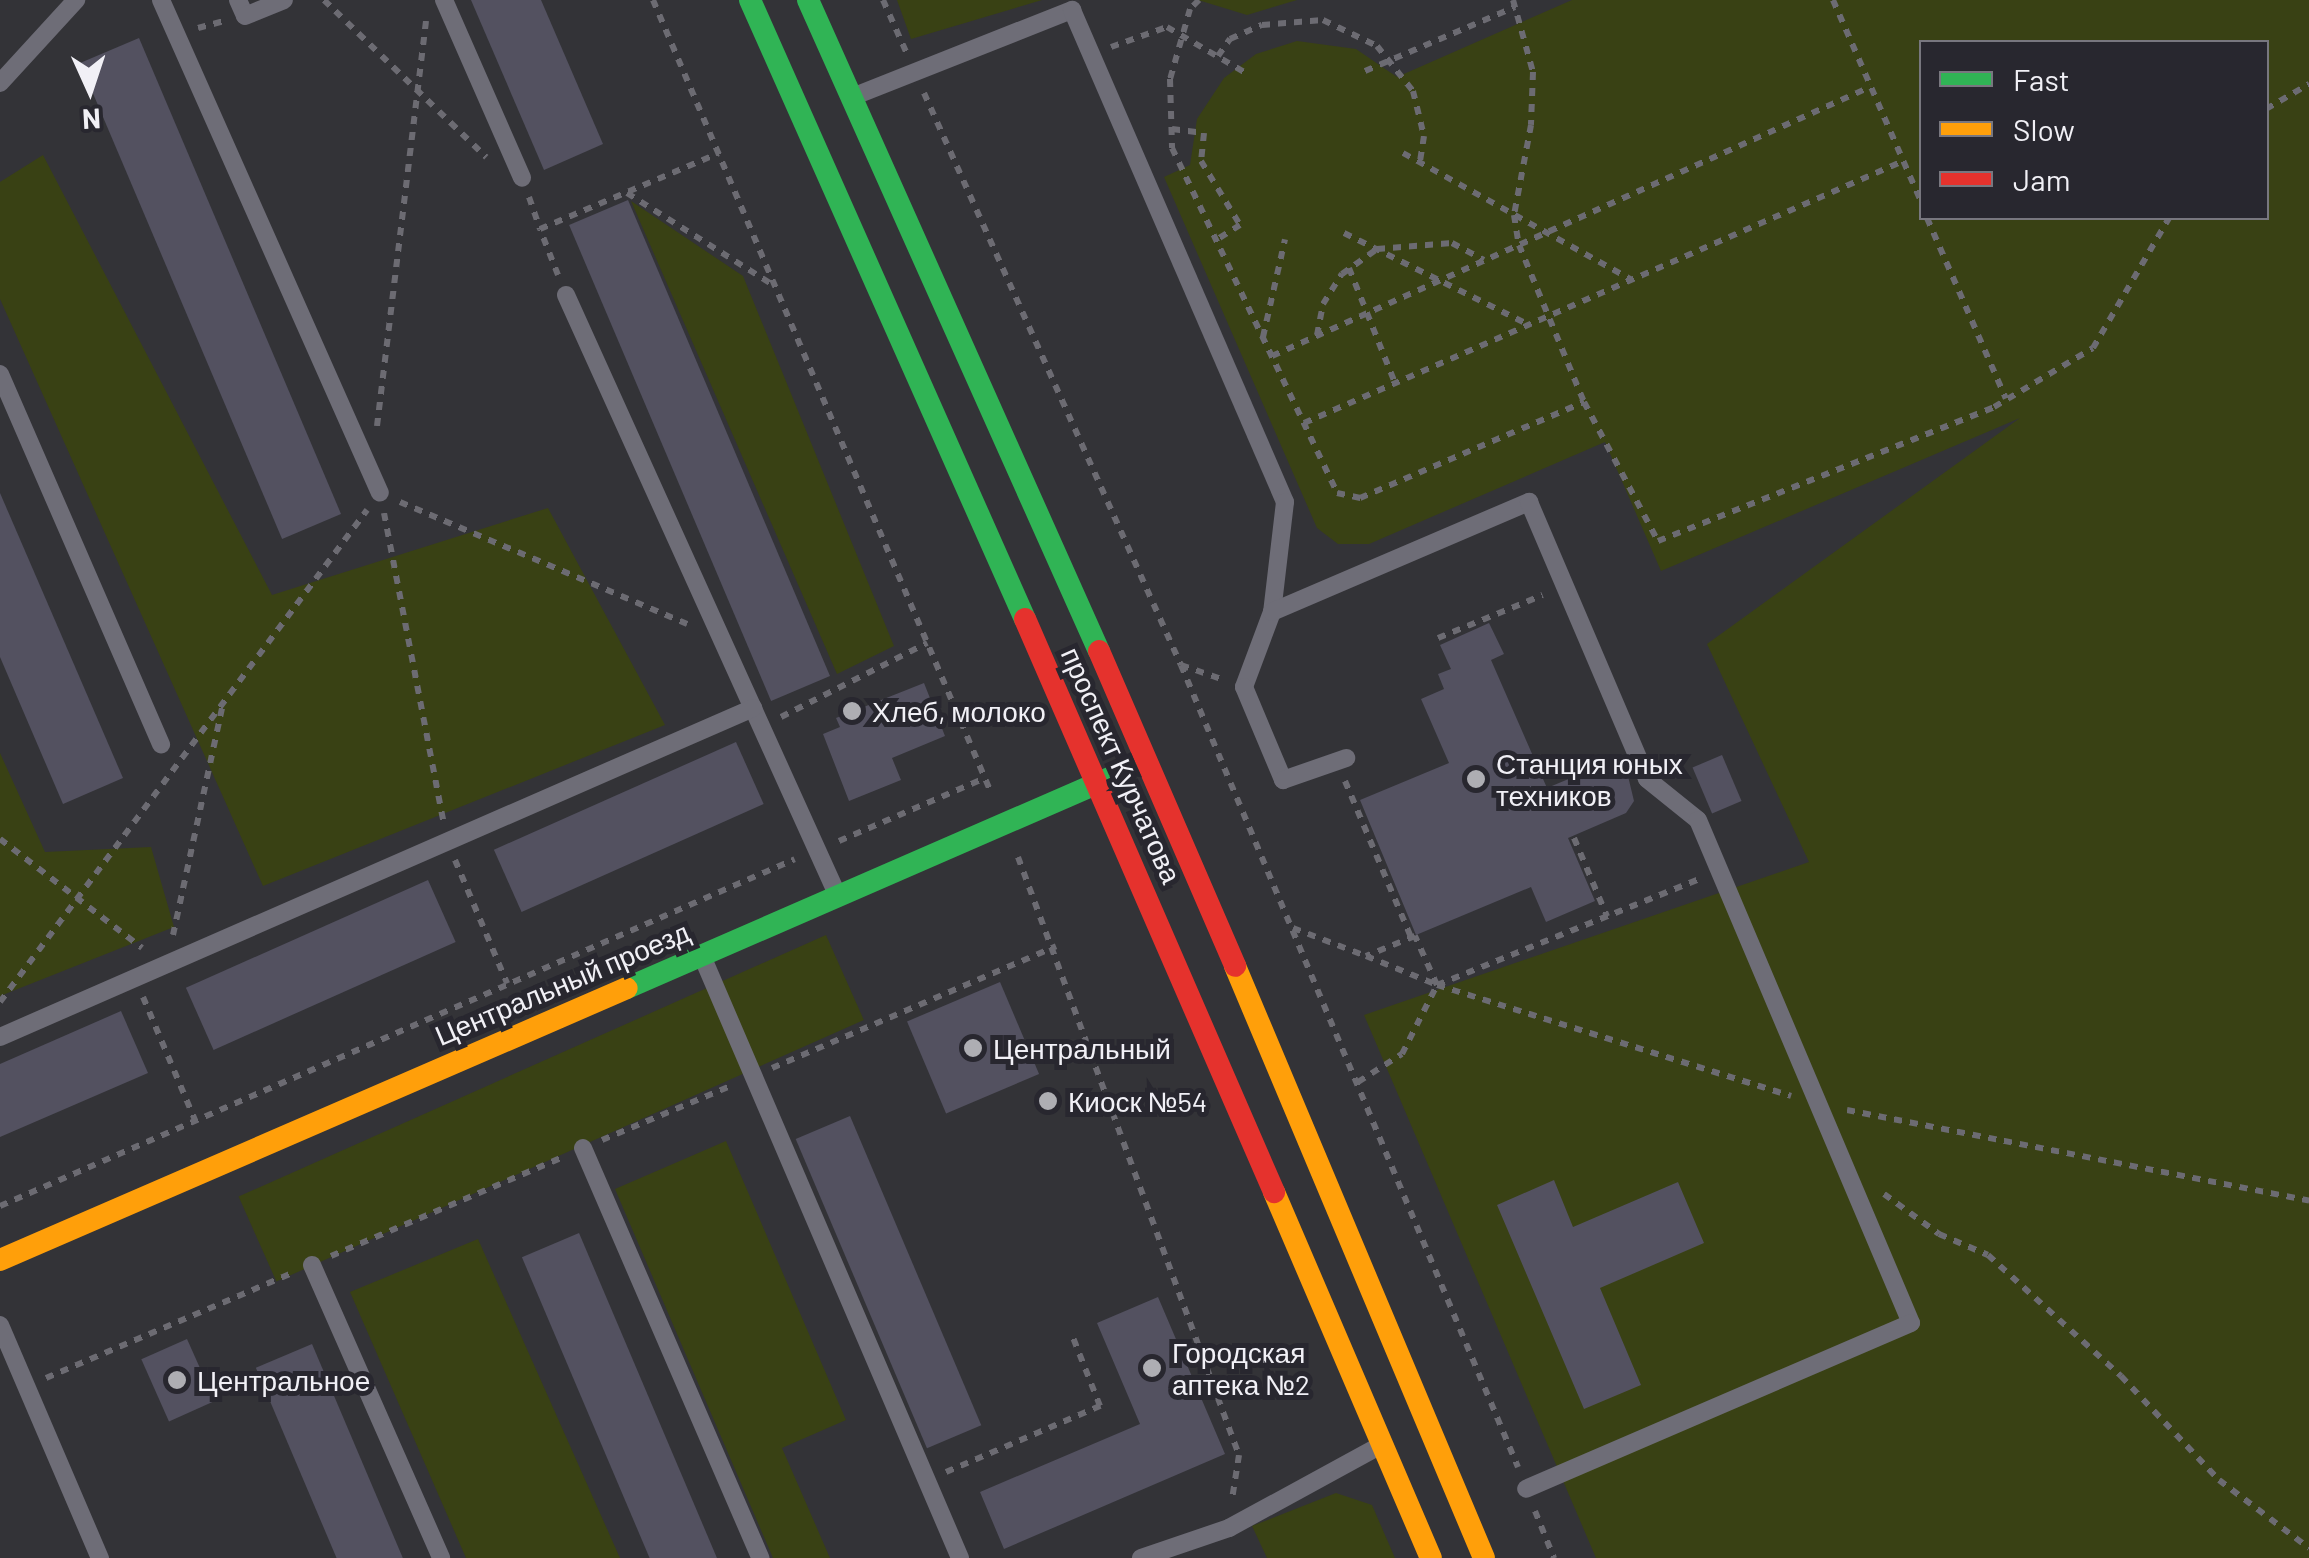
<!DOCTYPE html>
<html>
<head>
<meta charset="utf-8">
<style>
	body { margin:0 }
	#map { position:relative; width:2309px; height:1558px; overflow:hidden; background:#333337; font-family:Barlow,sans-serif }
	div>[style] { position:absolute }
	.green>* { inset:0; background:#394114; transform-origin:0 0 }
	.building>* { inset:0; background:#535160; transform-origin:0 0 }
	.path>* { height:6px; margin-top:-3px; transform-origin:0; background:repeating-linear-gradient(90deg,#6c6b72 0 8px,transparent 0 16px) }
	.lane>* { height:18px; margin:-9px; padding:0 9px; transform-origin:9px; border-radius:9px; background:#6e6d77 }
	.fast>* { height:22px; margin:-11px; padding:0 11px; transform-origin:11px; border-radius:11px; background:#30b455 }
	.slow>* { height:22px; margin:-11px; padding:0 11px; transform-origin:11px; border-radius:11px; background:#ff9f0a }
	.jam>* { height:22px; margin:-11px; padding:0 11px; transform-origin:11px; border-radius:11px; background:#e5322d }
	.dots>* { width:28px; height:28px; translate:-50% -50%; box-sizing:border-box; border:5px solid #28272f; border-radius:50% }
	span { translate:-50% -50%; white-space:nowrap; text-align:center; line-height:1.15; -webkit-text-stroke:10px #28272f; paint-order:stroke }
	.poi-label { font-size:28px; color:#f1f0f6 }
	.left { translate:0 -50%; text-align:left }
	.street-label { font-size:28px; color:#f1f0f6 }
	.legend { position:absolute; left:1919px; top:40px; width:350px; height:180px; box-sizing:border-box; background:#28272f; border:2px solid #78777f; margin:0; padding:12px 18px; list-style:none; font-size:30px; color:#f1f0f6 }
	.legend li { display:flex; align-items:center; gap:20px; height:50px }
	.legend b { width:50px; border:2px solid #78777f }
	.north { position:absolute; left:40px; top:40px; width:100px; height:100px; -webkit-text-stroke:8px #28272f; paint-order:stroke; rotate:177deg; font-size:28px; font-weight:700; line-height:40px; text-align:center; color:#f1f0f6 }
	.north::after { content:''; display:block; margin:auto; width:35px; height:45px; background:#f1f0f6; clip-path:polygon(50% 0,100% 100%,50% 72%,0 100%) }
</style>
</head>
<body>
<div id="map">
	<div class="green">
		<i style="clip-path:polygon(897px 0,1042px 0,911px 39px)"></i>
		<i style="clip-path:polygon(1198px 0,1297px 0,1247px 15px)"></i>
		<i style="clip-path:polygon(evenodd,1572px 0,2309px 0,2309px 1558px,1596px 1558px,1364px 1015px,1809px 862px,1707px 644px,2020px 418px,1661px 571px,1605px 442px,1369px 544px,1338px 544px,1317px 528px,1164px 177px,1190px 165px,1197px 119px,1224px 78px,1256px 54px,1297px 41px,1356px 49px,1397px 77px,1572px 0,1922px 42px,2266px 42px,2266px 218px,1922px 218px,1922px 42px)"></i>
		<i style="clip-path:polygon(43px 155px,272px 595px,548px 508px,665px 725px,263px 886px,0 299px,0 182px)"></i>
		<i style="clip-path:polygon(631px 201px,743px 276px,894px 646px,837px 674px)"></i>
		<i style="clip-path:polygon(0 753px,45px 852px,151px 847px,174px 927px,0 996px)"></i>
		<i style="left:826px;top:935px;width:93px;height:643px;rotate:66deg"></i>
		<i style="clip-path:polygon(726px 1141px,846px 1420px,782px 1448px,830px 1558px,773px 1558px,615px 1189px)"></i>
		<i style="clip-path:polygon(478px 1239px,620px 1558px,466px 1558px,350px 1292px)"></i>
		<i style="clip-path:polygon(1336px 1493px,1372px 1505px,1395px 1558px,1267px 1558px,1252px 1526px)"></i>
	</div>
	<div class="building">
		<i style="clip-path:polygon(471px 0,541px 0,603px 144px,544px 170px)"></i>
		<i style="left:139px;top:38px;width:517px;height:64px;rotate:67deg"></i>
		<i style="left:628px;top:200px;width:517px;height:64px;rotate:67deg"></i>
		<i style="clip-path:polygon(0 493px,123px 778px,63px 804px,0 657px)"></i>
		<i style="clip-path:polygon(1489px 623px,1504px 654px,1491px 660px,1547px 788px,1602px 765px,1618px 767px,1627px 772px,1634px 801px,1626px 813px,1568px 838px,1595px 901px,1546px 922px,1531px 887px,1416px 935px,1360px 800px,1449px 763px,1421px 699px,1444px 689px,1438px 674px,1451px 669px,1440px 645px)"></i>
		<i style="clip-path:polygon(924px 683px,945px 736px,892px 758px,901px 780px,849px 801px,823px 734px,840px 727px,836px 718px)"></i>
		<i style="left:736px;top:742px;width:68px;height:265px;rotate:66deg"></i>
		<i style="left:1722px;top:755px;width:50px;height:32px;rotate:67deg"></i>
		<i style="left:428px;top:880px;width:68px;height:265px;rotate:66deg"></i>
		<i style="left:1000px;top:982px;width:100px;height:101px;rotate:67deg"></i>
		<i style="clip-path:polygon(121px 1011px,148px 1073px,0 1137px,0 1064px)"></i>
		<i style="left:850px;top:1116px;width:336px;height:59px;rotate:67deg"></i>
		<i style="clip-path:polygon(1554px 1180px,1573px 1227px,1678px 1182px,1704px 1243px,1600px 1288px,1641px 1385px,1584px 1409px,1497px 1205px)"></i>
		<i style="left:579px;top:1233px;width:354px;height:62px;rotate:67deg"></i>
		<i style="clip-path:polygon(1158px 1297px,1225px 1454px,1004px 1549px,980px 1492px,1140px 1424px,1097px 1323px)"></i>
		<i style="left:187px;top:1339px;width:68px;height:50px;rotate:66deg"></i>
		<i style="left:312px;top:1344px;width:233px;height:61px;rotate:67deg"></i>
	</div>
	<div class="path">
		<i style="left:324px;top:0;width:226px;rotate:44.1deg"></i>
		<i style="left:653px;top:0;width:859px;rotate:66.9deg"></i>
		<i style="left:883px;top:0;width:59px;rotate:66deg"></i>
		<i style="left:1199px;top:0;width:13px;rotate:135deg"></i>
		<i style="left:1190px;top:9px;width:73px;rotate:105.9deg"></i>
		<i style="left:1170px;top:79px;width:69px;rotate:88.3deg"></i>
		<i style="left:1172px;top:148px;width:382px;rotate:64.4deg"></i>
		<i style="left:1337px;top:493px;width:24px;rotate:12deg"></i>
		<i style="left:1360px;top:498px;width:244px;rotate:-23.2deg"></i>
		<i style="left:1584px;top:402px;width:157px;rotate:62deg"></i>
		<i style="left:1658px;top:541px;width:362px;rotate:-21.7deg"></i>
		<i style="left:1994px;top:407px;width:115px;rotate:-30.8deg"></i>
		<i style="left:2093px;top:348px;width:151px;rotate:-59.7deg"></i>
		<i style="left:1513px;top:0;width:75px;rotate:74.5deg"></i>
		<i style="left:1533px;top:72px;width:53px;rotate:92.2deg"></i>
		<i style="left:1531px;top:125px;width:92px;rotate:100.7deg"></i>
		<i style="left:1514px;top:215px;width:30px;rotate:81deg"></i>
		<i style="left:1519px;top:245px;width:170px;rotate:67.5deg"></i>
		<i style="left:1833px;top:0;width:223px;rotate:66.4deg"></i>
		<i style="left:198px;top:28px;width:27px;rotate:-15deg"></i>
		<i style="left:1111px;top:47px;width:59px;rotate:-19.7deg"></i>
		<i style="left:1167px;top:27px;width:95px;rotate:30.3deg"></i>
		<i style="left:1218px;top:56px;width:21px;rotate:-55deg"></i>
		<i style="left:1230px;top:39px;width:35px;rotate:-24deg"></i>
		<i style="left:1262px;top:25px;width:61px;rotate:-4.7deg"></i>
		<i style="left:1323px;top:20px;width:60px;rotate:25.7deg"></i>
		<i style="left:1377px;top:46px;width:58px;rotate:51.3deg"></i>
		<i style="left:1413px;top:91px;width:46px;rotate:76.3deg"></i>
		<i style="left:1424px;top:136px;width:26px;rotate:99deg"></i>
		<i style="left:1365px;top:71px;width:163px;rotate:-23.1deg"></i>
		<i style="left:924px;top:93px;width:627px;rotate:65.81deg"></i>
		<i style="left:1181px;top:665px;width:870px;rotate:67.21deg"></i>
		<i style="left:2266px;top:109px;width:50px;rotate:-30.2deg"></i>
		<i style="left:1172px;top:129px;width:32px;rotate:7deg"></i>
		<i style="left:1204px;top:133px;width:28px;rotate:96deg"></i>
		<i style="left:1201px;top:161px;width:75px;rotate:58.6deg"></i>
		<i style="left:1240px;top:225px;width:28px;rotate:148deg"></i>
		<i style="left:1403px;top:153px;width:260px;rotate:29deg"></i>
		<i style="left:627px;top:193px;width:173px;rotate:32.2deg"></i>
		<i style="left:529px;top:197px;width:34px;rotate:71deg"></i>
		<i style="left:1927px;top:218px;width:197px;rotate:66.4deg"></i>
		<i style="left:1344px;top:233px;width:204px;rotate:26.4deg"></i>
		<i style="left:1349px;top:268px;width:124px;rotate:68.2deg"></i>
		<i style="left:558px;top:275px;width:49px;rotate:-111.4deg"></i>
		<i style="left:540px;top:229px;width:194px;rotate:-23deg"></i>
		<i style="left:1317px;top:335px;width:32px;rotate:-79deg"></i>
		<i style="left:1323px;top:304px;width:36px;rotate:-58deg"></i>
		<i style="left:1342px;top:274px;width:43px;rotate:-35.5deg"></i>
		<i style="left:1377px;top:249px;width:75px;rotate:-4.6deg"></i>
		<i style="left:1452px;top:243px;width:36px;rotate:28deg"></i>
		<i style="left:1263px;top:337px;width:100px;rotate:-77.3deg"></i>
		<i style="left:1272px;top:356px;width:656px;rotate:-24.22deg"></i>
		<i style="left:1304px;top:423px;width:654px;rotate:-23.62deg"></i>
		<i style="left:377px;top:426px;width:408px;rotate:-83.1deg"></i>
		<i style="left:400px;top:502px;width:312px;rotate:23deg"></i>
		<i style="left:384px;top:513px;width:313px;rotate:79.1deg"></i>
		<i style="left:1438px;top:638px;width:113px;rotate:-22.3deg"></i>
		<i style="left:1181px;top:665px;width:46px;rotate:19.2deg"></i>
		<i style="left:781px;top:717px;width:164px;rotate:-26.9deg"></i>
		<i style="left:1345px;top:781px;width:169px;rotate:67.1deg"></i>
		<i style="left:1574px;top:838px;width:85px;rotate:67.1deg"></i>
		<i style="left:0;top:839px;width:179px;rotate:37.5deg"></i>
		<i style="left:839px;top:841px;width:159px;rotate:-23.3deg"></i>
		<i style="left:1018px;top:857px;width:638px;rotate:69.72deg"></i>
		<i style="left:1239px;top:1455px;width:45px;rotate:99deg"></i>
		<i style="left:455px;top:860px;width:134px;rotate:67.1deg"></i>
		<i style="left:1293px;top:928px;width:78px;rotate:21deg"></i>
		<i style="left:173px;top:935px;width:232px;rotate:-77.8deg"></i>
		<i style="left:1437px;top:985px;width:54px;rotate:-114.2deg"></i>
		<i style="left:1415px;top:936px;width:53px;rotate:157.8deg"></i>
		<i style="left:1366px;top:956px;width:77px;rotate:22.2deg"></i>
		<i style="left:1437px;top:985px;width:371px;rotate:17.4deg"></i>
		<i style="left:143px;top:997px;width:134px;rotate:67.1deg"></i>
		<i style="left:0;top:1002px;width:614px;rotate:-53.28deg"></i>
		<i style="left:772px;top:1068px;width:309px;rotate:-23.2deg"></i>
		<i style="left:1358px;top:1082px;width:52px;rotate:-32.5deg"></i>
		<i style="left:1402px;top:1054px;width:77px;rotate:-63.1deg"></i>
		<i style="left:1437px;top:985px;width:284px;rotate:-22deg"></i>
		<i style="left:1847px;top:1110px;width:471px;rotate:11.1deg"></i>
		<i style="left:602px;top:1140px;width:142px;rotate:-22.8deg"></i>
		<i style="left:1884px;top:1194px;width:68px;rotate:36deg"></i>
		<i style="left:1939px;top:1234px;width:53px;rotate:23.2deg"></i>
		<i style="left:1988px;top:1255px;width:180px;rotate:42.3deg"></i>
		<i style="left:2121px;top:1376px;width:143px;rotate:46.7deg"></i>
		<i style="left:2219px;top:1480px;width:113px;rotate:37.1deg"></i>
		<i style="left:0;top:1206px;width:867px;rotate:-23.58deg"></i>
		<i style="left:331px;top:1256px;width:252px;rotate:-23.1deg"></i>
		<i style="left:46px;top:1378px;width:267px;rotate:-23.1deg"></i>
		<i style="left:946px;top:1472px;width:168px;rotate:-23.2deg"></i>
		<i style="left:1100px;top:1406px;width:76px;rotate:-111.5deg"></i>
		<i style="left:1535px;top:1511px;width:51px;rotate:68deg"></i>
	</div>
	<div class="lane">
		<i style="left:161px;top:0;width:539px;rotate:66.05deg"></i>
		<i style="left:238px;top:0;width:17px;rotate:66deg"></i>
		<i style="left:245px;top:16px;width:42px;rotate:-22.3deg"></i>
		<i style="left:444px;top:0;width:194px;rotate:66.3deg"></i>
		<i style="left:0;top:83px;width:113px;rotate:-47.5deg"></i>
		<i style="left:852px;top:97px;width:237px;rotate:-21.6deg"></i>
		<i style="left:1072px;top:10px;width:536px;rotate:66.59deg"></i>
		<i style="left:1285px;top:502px;width:111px;rotate:96.7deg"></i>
		<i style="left:1272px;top:612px;width:80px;rotate:110.5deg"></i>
		<i style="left:1244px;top:687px;width:101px;rotate:67.2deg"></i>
		<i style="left:1283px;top:780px;width:67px;rotate:-19.2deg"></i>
		<i style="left:566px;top:295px;width:655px;rotate:65.66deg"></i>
		<i style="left:0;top:374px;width:404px;rotate:66.5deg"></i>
		<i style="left:1272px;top:612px;width:280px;rotate:-23.2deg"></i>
		<i style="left:1529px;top:502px;width:301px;rotate:66.9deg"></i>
		<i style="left:1647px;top:779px;width:65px;rotate:38.8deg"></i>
		<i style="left:1698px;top:820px;width:546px;rotate:67.05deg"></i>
		<i style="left:1911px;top:1323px;width:419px;rotate:156.7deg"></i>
		<i style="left:702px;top:956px;width:655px;rotate:66.8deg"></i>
		<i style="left:0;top:1037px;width:822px;rotate:-23.6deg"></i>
		<i style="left:583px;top:1148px;width:447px;rotate:66.6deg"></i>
		<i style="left:312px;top:1265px;width:320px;rotate:66.2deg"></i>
		<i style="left:0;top:1325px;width:254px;rotate:66.8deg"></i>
		<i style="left:1141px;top:1558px;width:93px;rotate:-18.8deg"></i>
		<i style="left:1229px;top:1528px;width:173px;rotate:-28.6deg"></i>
	</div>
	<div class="fast">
		<i style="left:750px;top:0;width:677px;rotate:66.05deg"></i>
		<i style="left:808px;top:0;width:713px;rotate:65.92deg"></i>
		<i style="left:627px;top:988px;width:546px;rotate:-23.52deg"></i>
	</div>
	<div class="slow">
		<i style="left:1235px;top:966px;width:642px;rotate:67.19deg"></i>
		<i style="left:1274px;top:1192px;width:398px;rotate:66.8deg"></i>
		<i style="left:0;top:1260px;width:683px;rotate:-23.45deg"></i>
	</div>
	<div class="jam">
		<i style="left:1025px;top:619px;width:625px;rotate:66.51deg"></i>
		<i style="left:1099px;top:651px;width:343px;rotate:66.6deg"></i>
	</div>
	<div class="dots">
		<i style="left:852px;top:711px;background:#aeaeb3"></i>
		<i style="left:1476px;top:779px;background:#aeaeb3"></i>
		<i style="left:973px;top:1048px;background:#aeaeb3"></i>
		<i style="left:1048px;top:1101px;background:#aeaeb3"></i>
		<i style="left:1152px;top:1368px;background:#aeaeb3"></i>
		<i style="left:177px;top:1380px;background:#aeaeb3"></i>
	</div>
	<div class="poi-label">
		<span class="left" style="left:872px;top:711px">Хлеб, молоко</span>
		<span class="left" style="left:1496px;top:779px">Станция юных<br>техников</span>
		<span class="left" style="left:993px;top:1048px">Центральный</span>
		<span class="left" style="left:1068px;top:1101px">Киоск №54</span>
		<span class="left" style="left:1172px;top:1368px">Городская<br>аптека №2</span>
		<span class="left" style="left:197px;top:1380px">Центральное</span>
	</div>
	<div class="street-label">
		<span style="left:1122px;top:765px;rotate:66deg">проспект Курчатова</span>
		<span style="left:562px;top:983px;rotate:-23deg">Центральный проезд</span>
	</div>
	<ul class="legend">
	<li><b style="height:12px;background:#30b455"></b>Fast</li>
	<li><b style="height:12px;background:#ff9f0a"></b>Slow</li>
	<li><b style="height:12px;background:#e5322d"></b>Jam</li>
	</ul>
	<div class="north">N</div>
</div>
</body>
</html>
